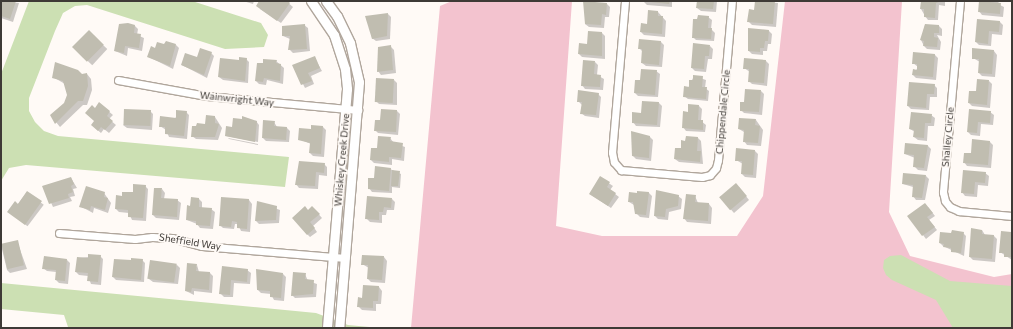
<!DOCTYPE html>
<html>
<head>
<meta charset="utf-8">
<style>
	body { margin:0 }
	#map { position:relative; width:1013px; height:329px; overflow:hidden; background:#fffaf6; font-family:Commissioner,sans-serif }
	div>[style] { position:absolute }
	.green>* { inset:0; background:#f3c3cf }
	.water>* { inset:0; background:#cce0b3 }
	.shadow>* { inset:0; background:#0003; transform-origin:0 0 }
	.building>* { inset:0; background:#c0bdb0; transform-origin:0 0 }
	.roads { filter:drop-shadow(1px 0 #b0a69c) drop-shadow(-1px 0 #b0a69c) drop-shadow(0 1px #b0a69c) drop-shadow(0 -1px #b0a69c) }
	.minor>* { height:7px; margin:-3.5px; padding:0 3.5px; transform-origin:3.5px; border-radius:3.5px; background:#fff }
	.tertiary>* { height:9px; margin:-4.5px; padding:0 4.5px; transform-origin:4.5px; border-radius:4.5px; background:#fff }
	span { translate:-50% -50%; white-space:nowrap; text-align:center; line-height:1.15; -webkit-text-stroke:3.5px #fffaf6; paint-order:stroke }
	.street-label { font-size:10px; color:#3e3a36 }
	.frame { position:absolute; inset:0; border:2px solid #3e3a36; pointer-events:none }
</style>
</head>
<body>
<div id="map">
	<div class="green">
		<i style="clip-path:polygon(452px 1px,572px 1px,556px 226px,602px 236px,737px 236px,763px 196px,785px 1px,902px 1px,889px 212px,910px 256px,994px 277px,1012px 274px,1012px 328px,411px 328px,440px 6px)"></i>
	</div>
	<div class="water">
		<i style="clip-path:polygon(29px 1px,192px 1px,261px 23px,268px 35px,264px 47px,225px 49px,87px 5px,75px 6px,63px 13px,55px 31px,29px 98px,29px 111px,35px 122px,44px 131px,58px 136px,289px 157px,285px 187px,26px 165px,9px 168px,1px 181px,1px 74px)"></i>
		<i style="clip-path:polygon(901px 255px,950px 281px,1012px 286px,1012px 328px,953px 328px,936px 300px,892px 280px,886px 275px,883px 268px,884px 260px,890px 256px)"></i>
		<i style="clip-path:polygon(1px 283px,316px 313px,348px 325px,380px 328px,68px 327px,64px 315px,1px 309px)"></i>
	</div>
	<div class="shadow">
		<i style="clip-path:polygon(1px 1px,19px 3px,13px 22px,1px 18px)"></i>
		<i style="clip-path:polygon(243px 1px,254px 1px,253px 4px)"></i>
		<i style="clip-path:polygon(260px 1px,286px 1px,293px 7px,281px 23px,260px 9px)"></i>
		<i style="clip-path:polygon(672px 1px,672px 7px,647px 5px,644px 2px)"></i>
		<i style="clip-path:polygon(698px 1px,717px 1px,716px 12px,701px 11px,697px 8px)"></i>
		<i style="clip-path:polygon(756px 1px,778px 3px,776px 27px,752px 25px,748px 21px,755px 11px)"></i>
		<i style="clip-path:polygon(922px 1px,945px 1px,945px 6px,939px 5px,938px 20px,928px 20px,925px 16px,921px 9px)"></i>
		<i style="clip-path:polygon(980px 1px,999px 1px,998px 4px,1004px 7px,1003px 17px,982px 15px,979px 11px)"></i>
		<i style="clip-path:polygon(607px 4px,610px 7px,609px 17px,605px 17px,604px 28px,589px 27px,585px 24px)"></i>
		<i style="clip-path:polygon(649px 11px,658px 12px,666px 21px,665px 37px,644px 35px,641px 32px,648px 25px)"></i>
		<i style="clip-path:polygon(388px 14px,391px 17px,390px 39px,376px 41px,372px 38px)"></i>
		<i style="clip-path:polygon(708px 17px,712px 20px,711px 29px,715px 33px,714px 41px,696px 40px,693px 37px)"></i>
		<i style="clip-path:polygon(978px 20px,1000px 22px,1003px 25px,1002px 35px,992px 34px,991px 46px,979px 45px,976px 42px)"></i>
		<i style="clip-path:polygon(120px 25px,135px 26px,138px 29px,137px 35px,144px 38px,142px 51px,128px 48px,127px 56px,115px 51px)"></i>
		<i style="clip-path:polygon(304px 25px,308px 28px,310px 51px,293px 53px,290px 50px,290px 39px,283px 36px)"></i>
		<i style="clip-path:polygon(925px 25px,939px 26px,942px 29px,942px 36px,937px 35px,941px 42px,940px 50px,927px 49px,924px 46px,921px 40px)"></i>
		<i style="clip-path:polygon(749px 29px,769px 31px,772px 34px,771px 44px,768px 44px,767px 51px,763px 51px,763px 55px,752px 54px,749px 51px)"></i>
		<i style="left:89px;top:32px;width:25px;height:22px;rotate:43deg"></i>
		<i style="clip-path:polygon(602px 33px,605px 36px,605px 59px,582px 57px,579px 54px)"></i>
		<i style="clip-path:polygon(661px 42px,664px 45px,662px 67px,646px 66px,642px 63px,643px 52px,639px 48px)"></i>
		<i style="clip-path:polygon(176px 45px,179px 48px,173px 69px,149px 57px,156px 49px)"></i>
		<i style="clip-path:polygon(390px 46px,394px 50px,396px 73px,381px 75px,378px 71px)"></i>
		<i style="clip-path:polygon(710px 46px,713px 49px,712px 59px,708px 59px,706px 72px,695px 71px,692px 68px)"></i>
		<i style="clip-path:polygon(994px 51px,997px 55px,995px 77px,982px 76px,979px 73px,980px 62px,973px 58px)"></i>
		<i style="clip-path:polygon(211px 53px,214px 56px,207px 78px,182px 65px)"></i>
		<i style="clip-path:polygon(914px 53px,935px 55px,938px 58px,936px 80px,916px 78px,913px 75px,918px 67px,913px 63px)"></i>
		<i style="clip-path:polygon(314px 57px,322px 71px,311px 76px,314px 84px,305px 88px,294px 66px)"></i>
		<i style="clip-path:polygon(246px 59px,249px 62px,248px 83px,223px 80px,219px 77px)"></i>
		<i style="clip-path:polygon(276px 61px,284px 68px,283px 84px,267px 80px,266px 85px,259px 84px,256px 81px,263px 64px)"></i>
		<i style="clip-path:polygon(766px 61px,769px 64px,767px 86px,752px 84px,749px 81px,750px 72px,744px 68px)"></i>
		<i style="clip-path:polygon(595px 62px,598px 65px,597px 75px,604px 79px,603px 90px,585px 89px,582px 85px)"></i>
		<i style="clip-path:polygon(656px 71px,660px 74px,658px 97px,638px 96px,635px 93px,641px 81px)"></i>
		<i style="clip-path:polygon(87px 74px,91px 79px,92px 90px,87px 105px,83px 105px,60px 127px,51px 116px,65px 104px,68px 95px,65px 84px,53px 77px)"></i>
		<i style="clip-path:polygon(694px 76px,706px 80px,705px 88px,709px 91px,708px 101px,688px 99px,684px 96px)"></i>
		<i style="clip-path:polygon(394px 80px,397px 83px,397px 105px,379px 104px,376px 101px)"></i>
		<i style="clip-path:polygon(989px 81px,992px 84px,990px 108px,972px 106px,969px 103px)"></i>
		<i style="clip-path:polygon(934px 85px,937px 88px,937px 97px,930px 97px,929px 110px,911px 109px,908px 106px)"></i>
		<i style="clip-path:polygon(761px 91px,764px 94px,762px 115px,744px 113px,741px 110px,745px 103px)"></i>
		<i style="clip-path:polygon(598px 94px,601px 97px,599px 118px,585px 116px,581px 113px,582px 105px,578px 101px)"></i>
		<i style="clip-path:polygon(659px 103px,662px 106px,660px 127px,636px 126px,633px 122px)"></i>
		<i style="clip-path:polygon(100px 104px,113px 115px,109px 119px,116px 125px,109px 133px,104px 129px,101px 133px,95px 128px,95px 109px)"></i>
		<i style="clip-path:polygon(699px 106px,702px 109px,701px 121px,706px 125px,705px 132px,686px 131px,683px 127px,688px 113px)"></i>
		<i style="clip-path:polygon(970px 110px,990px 112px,994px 115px,993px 125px,981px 124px,980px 136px,971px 135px,968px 132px)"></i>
		<i style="clip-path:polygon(150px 111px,153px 114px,152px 130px,127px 128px,123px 125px)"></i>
		<i style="clip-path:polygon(397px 111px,400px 114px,398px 135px,378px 133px,375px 130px,381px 121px)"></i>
		<i style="clip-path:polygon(186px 112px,189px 115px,187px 139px,169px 137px,166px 130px,160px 126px)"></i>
		<i style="clip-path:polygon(931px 115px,935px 118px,934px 126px,928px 126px,927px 141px,918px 140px,914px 137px,915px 132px,910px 129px)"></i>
		<i style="clip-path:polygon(215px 117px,222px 128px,218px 140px,196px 139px,192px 136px)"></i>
		<i style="clip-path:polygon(756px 120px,763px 130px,761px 146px,747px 145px,744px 141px,744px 132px,739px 129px)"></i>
		<i style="clip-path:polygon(256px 121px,259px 125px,258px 142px,226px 136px,233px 128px)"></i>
		<i style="clip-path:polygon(274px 122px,277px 127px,287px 128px,290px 131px,289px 142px,266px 141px,263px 138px)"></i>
		<i style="clip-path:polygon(312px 126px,323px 127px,326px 130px,324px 157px,313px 156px,310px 153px,311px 144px,299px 139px,312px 130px)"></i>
		<i style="clip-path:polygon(632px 133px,650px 137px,653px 140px,651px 161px,636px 159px,633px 156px)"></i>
		<i style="clip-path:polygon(228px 138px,258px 144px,258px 145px,229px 139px)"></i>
		<i style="clip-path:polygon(390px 138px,394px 143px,405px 147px,404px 161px,392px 159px,392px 165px,374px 163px,371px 160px)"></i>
		<i style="clip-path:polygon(698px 138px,701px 141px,703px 164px,679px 162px,675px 159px,686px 142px)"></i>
		<i style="clip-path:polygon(973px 140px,990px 142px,993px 145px,991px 168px,967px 166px,964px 162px,972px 154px)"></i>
		<i style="clip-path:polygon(906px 144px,928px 146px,931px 149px,927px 171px,918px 170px,914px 166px,915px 158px,905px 154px)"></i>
		<i style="clip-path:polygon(755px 151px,758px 154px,756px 178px,745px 177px,742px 174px,743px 164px,736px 160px)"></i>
		<i style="clip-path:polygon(324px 164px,327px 167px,327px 176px,319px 175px,318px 189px,299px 188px,296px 184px)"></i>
		<i style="clip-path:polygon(390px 169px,401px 174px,400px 188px,392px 187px,392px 193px,372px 192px,369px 188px,375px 180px)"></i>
		<i style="clip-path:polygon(985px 173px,989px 176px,988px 186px,978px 185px,977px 197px,965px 196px,962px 192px)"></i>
		<i style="clip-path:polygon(926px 176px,929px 179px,925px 200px,916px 200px,913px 196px,913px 187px,903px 184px)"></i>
		<i style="clip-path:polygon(71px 178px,77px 188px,73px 189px,75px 196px,70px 197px,72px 201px,53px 207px,44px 187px)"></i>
		<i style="clip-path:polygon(601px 178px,613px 186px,610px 190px,619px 197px,611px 208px,590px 194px)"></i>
		<i style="clip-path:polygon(145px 186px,148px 189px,146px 221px,132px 220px,129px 213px,119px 212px,116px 209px,123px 197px)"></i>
		<i style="clip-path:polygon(739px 187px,749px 200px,734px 213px,720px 197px)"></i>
		<i style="clip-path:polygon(162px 189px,165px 193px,164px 199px,177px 200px,181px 203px,179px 220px,156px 218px,153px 215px)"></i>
		<i style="left:27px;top:192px;width:21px;height:27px;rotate:37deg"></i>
		<i style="clip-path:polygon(104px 193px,111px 203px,108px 213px,94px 208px,93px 213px,80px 206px)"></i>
		<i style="clip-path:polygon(630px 193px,649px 193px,652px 196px,649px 218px,640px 217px,636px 213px,634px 205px,629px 202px)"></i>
		<i style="clip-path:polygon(678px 196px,682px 199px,681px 209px,669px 212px,668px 220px,658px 219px,655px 216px)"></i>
		<i style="clip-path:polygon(695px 196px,698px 203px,709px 204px,712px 208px,711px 224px,687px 222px,684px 218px)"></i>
		<i style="clip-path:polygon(222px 198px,249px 200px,252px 204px,250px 232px,241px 231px,238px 224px,235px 224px,234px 229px,223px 228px,220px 225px)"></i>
		<i style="clip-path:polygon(199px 199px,202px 202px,202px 208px,211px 209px,215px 212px,213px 229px,200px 228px,197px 224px,187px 220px,191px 207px)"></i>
		<i style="clip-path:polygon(392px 199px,395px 202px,394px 210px,387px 210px,386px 215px,382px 215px,382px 223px,370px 222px,366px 218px)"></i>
		<i style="clip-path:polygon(258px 202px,280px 210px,279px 223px,259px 224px,256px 221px)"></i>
		<i style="clip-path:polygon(928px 207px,935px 216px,929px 220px,937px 230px,926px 239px,923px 235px)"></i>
		<i style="clip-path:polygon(315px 210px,322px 218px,313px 226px,317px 232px,310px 237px,307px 234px,308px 211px)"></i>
		<i style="clip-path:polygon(982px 230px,985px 235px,994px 236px,997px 239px,995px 262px,973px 260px,970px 257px)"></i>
		<i style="clip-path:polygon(941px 233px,963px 233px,966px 236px,964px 256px,943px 246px,940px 243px)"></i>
		<i style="clip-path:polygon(1010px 233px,1012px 235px,1012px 260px,1000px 252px)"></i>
		<i style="clip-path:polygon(17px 241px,27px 269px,10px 273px,7px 270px,1px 245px)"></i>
		<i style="clip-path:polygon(100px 256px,103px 259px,101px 285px,91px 284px,88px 276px,79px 275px,76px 272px,78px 258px)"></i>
		<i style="clip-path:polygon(384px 257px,387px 261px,385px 283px,371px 282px,368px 279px,369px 268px,362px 264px)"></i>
		<i style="clip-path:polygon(67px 260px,70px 263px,68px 284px,59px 283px,56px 280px,56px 272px,47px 271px,43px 268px)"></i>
		<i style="clip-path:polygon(142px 260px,145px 263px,144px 282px,116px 280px,113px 277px)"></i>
		<i style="clip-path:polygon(177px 265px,180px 268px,178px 284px,153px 282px,149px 279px)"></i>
		<i style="clip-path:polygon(197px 265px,199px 272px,210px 273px,213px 276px,212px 293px,194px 291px,194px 295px,186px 291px)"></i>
		<i style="clip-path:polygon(223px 268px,247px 270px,251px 273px,250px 284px,234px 283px,233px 297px,224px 297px,220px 293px)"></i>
		<i style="clip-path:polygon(283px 274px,286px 277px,284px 301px,274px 300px,271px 294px,261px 293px,258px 290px)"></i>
		<i style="clip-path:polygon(305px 274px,308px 281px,317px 284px,316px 297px,295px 298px,292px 295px)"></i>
		<i style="clip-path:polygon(364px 286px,379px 287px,382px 291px,381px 304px,376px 304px,376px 311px,362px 310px,358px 306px,363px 299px)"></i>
	</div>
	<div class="building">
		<i style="clip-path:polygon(1px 1px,16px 1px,10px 19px,1px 16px)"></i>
		<i style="clip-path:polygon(259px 1px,288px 1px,290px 3px,277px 21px,256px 6px)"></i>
		<i style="clip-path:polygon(583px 1px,607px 3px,606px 15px,602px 14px,601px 25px,585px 24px)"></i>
		<i style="clip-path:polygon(641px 1px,670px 1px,669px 4px)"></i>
		<i style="clip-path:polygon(697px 1px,714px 1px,713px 9px,696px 8px)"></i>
		<i style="clip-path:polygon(755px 1px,775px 1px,773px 24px,747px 22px,749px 9px,754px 10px)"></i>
		<i style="clip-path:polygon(921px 1px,942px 1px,936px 3px,935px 18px,924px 17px,924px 9px,920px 9px)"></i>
		<i style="left:979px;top:1px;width:22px;height:11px;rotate:5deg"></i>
		<i style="clip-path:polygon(648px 10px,658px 11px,658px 16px,663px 16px,662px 34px,640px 32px,641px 23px,647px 24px)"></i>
		<i style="clip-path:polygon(388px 13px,387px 36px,372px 39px,365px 16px)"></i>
		<i style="clip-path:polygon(698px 15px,709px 16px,708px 28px,712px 28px,711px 39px,692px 38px,693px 19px,697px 19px)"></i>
		<i style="clip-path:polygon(977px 19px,1000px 21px,999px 32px,989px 31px,988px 44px,975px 42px)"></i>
		<i style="clip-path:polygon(128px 23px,135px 25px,134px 33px,141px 34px,139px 48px,125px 46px,124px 53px,114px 51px,119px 24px)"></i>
		<i style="clip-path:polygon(305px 24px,307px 49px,288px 50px,290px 36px,282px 36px,282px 26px)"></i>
		<i style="clip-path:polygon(925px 24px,939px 25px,939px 33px,934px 33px,934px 37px,938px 38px,937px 47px,923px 46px,924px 41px,920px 40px)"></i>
		<i style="clip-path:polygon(748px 28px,769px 30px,768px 41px,765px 41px,764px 48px,760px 48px,760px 52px,748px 51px)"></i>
		<i style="left:89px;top:30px;width:21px;height:24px;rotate:45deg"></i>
		<i style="clip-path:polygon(588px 31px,602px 32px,602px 56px,578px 54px,579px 43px,587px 44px)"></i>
		<i style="clip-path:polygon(639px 39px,661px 41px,659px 65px,641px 63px,642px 49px,638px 49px)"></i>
		<i style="clip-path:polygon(166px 41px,176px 44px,170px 66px,147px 57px,151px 46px,155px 48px,157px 42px,164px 44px)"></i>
		<i style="clip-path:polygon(693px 43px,710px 45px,709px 56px,705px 56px,704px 69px,691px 68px)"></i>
		<i style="clip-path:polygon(391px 45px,393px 70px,377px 72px,378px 47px)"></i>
		<i style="clip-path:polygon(200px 48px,212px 52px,204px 75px,181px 65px,185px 53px,197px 57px)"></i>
		<i style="clip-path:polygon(972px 48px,994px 50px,992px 74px,978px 73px,979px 59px,972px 59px)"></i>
		<i style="clip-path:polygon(913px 52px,935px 54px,933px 77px,912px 75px,913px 69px,917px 70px,917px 64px,912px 64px)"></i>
		<i style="clip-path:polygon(315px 56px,320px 68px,308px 73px,312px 81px,301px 85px,292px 65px)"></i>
		<i style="clip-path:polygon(239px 57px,247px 58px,245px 81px,218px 77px,220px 58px,239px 60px)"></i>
		<i style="clip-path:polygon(744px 58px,766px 60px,764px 83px,748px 82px,749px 69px,743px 69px)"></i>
		<i style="clip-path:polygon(263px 59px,277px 60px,276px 63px,281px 64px,280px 81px,264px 78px,263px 82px,255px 81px,257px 63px,263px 63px)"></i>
		<i style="clip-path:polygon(583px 60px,595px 61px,594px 74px,601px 75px,600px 87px,581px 86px)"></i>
		<i style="clip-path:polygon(55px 62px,78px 70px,82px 74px,87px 73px,88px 86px,83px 101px,78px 101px,55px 124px,50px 115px,64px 103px,67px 95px,63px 81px,52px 78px)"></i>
		<i style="clip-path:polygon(641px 69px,657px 70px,655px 95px,634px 93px,635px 80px,640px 80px)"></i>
		<i style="clip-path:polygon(693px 75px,703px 76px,702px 87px,707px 87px,706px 99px,683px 97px,684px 86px,689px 87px,689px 80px,693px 80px)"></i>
		<i style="left:376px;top:78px;width:18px;height:24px;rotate:3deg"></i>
		<i style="clip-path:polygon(977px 79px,989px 80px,987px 105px,968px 103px,969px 91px,976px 91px)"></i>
		<i style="clip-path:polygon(909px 82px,935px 84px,934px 94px,927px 94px,926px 108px,907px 106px)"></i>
		<i style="clip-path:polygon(745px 89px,761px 90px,759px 112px,740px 111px,740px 102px,744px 102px)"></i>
		<i style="clip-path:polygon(578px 90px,599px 93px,596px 115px,580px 114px,582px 102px,577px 102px)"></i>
		<i style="clip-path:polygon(642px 101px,659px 102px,657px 125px,632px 123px,632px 112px,641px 113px)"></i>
		<i style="clip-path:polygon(99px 102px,110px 111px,107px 116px,113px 121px,105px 130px,101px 127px,98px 131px,91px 125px,94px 121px,85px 113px,92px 105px,95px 108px)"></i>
		<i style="clip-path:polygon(688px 104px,699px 105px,698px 120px,703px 120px,703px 130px,682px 128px,683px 111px,688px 112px)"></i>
		<i style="left:124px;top:109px;width:27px;height:16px;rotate:2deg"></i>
		<i style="clip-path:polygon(381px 109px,397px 110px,396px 132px,374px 131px,375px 120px,380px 120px)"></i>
		<i style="clip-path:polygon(969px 109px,991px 111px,990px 123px,978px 122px,977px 133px,967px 132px)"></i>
		<i style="clip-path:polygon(176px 110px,187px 111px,184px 136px,165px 134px,165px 127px,159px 127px,160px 116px,176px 118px)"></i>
		<i style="clip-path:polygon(911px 112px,932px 114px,931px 123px,925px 123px,924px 138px,913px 137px,914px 130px,909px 129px)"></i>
		<i style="clip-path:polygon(206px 115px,215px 116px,215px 123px,219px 124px,215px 137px,191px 137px,192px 126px,196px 126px,197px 123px,205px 124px)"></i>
		<i style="clip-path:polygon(242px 116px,257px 121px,255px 142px,225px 136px,226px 126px,232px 127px,233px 118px,242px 119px)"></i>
		<i style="clip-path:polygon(739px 118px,756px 119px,755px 125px,760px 126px,758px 143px,743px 142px,744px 130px,738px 129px)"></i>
		<i style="clip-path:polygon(263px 120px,275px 121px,274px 126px,287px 127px,286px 140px,262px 138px)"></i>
		<i style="clip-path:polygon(311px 125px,323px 126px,321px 154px,309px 153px,310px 143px,298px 140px,299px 128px,311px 129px)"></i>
		<i style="clip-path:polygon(631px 131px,650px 136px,649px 158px,632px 156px)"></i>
		<i style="clip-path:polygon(378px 136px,391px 137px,390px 141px,403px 143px,401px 158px,389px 157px,389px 162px,370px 160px,371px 148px,377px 148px)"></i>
		<i style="clip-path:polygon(686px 136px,698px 137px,697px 151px,701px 151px,700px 162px,674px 159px,675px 148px,681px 148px,681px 140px,685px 141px)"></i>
		<i style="clip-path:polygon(972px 139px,990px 141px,988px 165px,963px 163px,964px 153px,971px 153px)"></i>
		<i style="clip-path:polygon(905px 143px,928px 145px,924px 168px,913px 167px,914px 155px,904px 154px)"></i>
		<i style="clip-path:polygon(736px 148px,755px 150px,753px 175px,741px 174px,742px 161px,735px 161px)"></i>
		<i style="clip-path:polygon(299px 161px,325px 163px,324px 173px,316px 172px,315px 186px,295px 185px)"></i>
		<i style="clip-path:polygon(375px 166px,391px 168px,389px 191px,368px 189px,368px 178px,374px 178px)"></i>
		<i style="clip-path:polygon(392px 170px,400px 171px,398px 186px,391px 186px)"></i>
		<i style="clip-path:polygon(963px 170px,986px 172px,985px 183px,975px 182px,974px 194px,961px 193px)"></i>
		<i style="clip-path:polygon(903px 173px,926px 175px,922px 198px,912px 197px,913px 185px,902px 184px)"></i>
		<i style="clip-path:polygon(600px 176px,610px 182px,607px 187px,616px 193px,608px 206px,589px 194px)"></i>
		<i style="clip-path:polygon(71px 177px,74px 184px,71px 186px,73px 192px,68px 194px,69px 198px,49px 204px,42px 186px)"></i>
		<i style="left:736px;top:183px;width:17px;height:22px;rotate:50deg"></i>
		<i style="clip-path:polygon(133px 184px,146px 185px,143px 218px,128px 217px,128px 210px,115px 209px,116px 195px,122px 196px,122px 192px,133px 192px)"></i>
		<i style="clip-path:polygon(86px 186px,105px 192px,104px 197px,108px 198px,105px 210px,91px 206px,90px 210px,79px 207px)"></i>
		<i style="clip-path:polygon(154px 188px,162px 188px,161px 198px,178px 199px,177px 217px,152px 215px)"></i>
		<i style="clip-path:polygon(656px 190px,679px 195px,678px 206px,666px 209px,665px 217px,654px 216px)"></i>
		<i style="clip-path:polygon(27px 191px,42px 201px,25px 225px,7px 212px,15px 201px,18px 204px)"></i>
		<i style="clip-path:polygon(637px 191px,649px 192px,646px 215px,635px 214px,633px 202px,628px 202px,629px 192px,637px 193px)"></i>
		<i style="clip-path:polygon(686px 194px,696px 195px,695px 202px,709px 203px,708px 221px,683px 219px)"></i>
		<i style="clip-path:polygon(367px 196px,392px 198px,391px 208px,384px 207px,383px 212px,379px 212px,379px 220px,365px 219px)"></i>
		<i style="clip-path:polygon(191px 197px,199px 198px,199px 207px,212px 208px,210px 226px,196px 225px,196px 221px,186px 220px,187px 205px,190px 206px)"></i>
		<i style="clip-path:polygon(221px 197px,249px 199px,247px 229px,237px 228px,237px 222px,232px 221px,231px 227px,219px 226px)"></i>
		<i style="clip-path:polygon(257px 201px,277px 206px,276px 220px,255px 221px)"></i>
		<i style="clip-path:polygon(925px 203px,933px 213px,927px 217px,935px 227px,922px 236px,907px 216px)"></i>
		<i style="clip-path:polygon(305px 206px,308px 210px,312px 206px,320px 214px,310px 222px,315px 228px,307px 235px,292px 218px)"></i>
		<i style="clip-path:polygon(971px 228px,982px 230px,982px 234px,994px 235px,992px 259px,969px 257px)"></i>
		<i style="clip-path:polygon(952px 230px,964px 232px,961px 253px,951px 252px,951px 248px,943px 247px,944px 244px,939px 243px,940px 232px,951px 233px)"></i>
		<i style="clip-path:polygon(1001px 231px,1011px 232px,1012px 257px,1004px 257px,1004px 253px,999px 253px)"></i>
		<i style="left:18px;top:240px;width:26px;height:17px;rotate:77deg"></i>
		<i style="clip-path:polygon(88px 254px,101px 255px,98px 282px,87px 281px,88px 273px,75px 272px,77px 257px,88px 258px)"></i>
		<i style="clip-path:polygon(362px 255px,384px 256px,382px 280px,367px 279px,368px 265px,361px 265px)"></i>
		<i style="clip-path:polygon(44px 256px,67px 259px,65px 281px,55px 280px,56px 270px,42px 269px)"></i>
		<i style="clip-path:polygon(131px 258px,143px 259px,141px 280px,112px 277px,114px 259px,131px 260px)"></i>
		<i style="left:150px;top:260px;width:27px;height:19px;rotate:8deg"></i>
		<i style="clip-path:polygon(187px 263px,197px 264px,196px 271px,210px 272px,209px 290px,192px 288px,191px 292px,185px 291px)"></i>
		<i style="clip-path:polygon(222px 266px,248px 269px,247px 282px,231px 280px,230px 295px,219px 294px)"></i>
		<i style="clip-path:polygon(256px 269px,283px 273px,281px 298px,270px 297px,270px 291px,257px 290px)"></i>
		<i style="clip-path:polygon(293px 272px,306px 273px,305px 279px,314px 280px,313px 294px,291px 296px)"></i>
		<i style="clip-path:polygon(363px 285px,379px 286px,378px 301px,373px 301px,373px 308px,357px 307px,358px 297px,362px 298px)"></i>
	</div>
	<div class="roads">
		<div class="minor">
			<i style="left:625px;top:1px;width:152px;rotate:94.9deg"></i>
			<i style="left:612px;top:152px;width:10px;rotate:79deg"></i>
			<i style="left:614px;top:162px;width:11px;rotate:49deg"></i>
			<i style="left:621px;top:170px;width:81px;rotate:4.9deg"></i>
			<i style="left:702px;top:177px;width:8px;rotate:-14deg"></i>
			<i style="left:710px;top:175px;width:9px;rotate:-49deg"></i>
			<i style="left:716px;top:168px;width:8px;rotate:-76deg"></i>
			<i style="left:718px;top:160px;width:160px;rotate:-85deg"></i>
			<i style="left:960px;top:1px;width:192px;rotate:95.1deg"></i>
			<i style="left:943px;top:192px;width:9px;rotate:77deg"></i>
			<i style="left:945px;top:201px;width:8px;rotate:50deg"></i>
			<i style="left:950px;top:207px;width:10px;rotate:24deg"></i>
			<i style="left:959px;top:211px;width:53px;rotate:5.4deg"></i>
			<i style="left:118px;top:80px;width:90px;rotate:10.2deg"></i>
			<i style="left:207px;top:96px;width:152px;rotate:5.3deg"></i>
			<i style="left:59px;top:233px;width:76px;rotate:4.5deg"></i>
			<i style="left:135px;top:239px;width:17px;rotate:-7deg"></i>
			<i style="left:152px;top:237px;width:20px;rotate:3deg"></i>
			<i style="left:172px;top:238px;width:31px;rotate:15deg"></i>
			<i style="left:202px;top:246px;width:144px;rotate:4.8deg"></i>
		</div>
		<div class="tertiary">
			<i style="left:311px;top:1px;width:41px;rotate:55.9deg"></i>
			<i style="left:334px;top:35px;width:36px;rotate:72deg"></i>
			<i style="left:345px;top:69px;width:20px;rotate:84deg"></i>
			<i style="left:347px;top:89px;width:240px;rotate:94.8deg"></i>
			<i style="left:326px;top:1px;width:19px;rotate:54deg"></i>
			<i style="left:337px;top:16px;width:30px;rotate:64deg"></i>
			<i style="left:350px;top:43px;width:40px;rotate:77deg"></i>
			<i style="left:359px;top:82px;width:247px;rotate:94.6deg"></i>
		</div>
	</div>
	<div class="street-label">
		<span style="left:237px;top:99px;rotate:6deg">Wainwright Way</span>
		<span style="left:723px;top:112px;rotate:-85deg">Chippendale Circle</span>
		<span style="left:948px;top:137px;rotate:-85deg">Shalley Circle</span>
		<span style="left:342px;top:160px;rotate:-85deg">Whiskey Creek Drive</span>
		<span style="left:190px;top:242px;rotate:9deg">Sheffield Way</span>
	</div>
	<div class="frame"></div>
</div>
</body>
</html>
